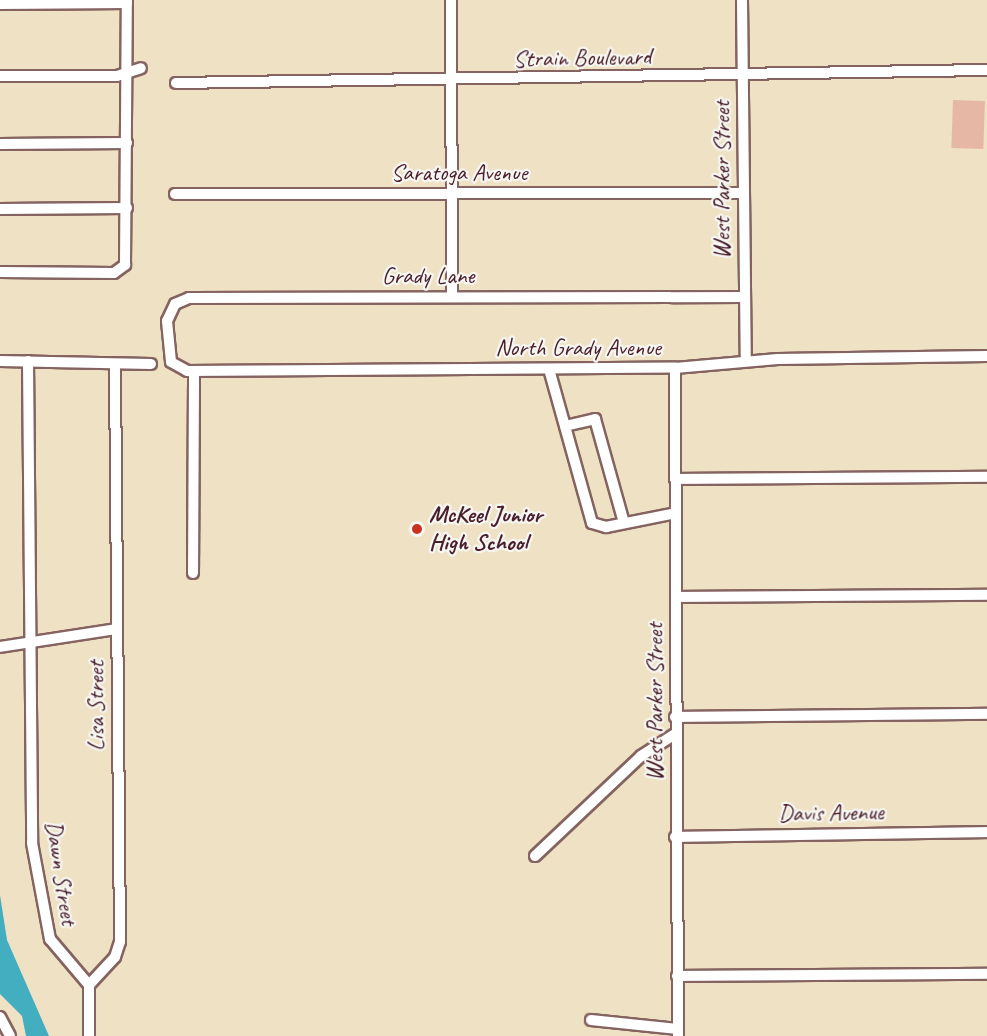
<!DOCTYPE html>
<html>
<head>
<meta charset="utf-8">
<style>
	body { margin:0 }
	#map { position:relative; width:987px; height:1036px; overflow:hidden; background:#efe1c3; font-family:Caveat,sans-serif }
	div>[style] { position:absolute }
	.water>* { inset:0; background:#42aec0 }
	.building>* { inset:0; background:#e7b7a5; transform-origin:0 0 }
	.roads { filter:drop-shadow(2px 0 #846360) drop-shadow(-2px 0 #846360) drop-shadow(0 2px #846360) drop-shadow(0 -2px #846360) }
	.minor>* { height:10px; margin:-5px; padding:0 5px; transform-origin:5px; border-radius:5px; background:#fff }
	.dots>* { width:16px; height:16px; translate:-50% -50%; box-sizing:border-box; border:3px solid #f6f6f2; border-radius:50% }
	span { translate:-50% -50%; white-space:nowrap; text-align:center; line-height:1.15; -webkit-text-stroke:4.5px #f6f6f2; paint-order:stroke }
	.street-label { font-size:24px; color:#4a1f2b }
	.poi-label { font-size:24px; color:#4a1f2b; font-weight:700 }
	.left { translate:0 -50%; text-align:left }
</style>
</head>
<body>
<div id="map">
	<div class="water">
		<i style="clip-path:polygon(0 895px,7px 940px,49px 1036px,26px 1036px,22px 1016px,0 994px)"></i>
	</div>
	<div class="building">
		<i style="left:953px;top:100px;width:32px;height:48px;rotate:2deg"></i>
	</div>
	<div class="roads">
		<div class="minor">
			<i style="left:451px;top:0;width:297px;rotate:89.8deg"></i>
			<i style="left:742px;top:0;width:360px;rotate:89.4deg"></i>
			<i style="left:0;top:4px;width:127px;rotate:-0.5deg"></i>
			<i style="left:0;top:76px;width:117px"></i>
			<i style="left:117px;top:76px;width:25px;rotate:-18deg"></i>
			<i style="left:176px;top:83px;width:811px;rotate:-0.92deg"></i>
			<i style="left:0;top:144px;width:127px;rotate:-0.5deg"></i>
			<i style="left:175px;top:194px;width:568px;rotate:-0.1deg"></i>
			<i style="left:0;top:209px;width:127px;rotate:-0.5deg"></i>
			<i style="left:0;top:272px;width:114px;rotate:0.5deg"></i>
			<i style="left:114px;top:273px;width:14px;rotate:-36deg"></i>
			<i style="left:125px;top:265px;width:265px;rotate:-89.6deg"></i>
			<i style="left:743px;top:297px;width:554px;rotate:179.9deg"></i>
			<i style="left:189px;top:298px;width:15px;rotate:157deg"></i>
			<i style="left:175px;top:304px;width:19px;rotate:115deg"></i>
			<i style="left:167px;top:321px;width:41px;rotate:84.4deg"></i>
			<i style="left:171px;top:362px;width:18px;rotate:29deg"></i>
			<i style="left:187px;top:371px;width:488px;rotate:-0.4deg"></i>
			<i style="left:675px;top:368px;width:103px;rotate:-5deg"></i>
			<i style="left:778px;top:359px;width:209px;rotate:-0.8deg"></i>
			<i style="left:0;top:361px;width:151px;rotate:1.1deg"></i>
			<i style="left:28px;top:361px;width:482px;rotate:89.5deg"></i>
			<i style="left:32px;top:843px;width:98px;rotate:79.4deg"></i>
			<i style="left:50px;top:939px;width:60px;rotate:49.7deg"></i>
			<i style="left:675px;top:368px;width:668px;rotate:89.74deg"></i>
			<i style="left:549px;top:369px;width:160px;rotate:74.4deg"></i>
			<i style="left:592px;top:523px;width:15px;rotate:16deg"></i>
			<i style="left:606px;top:527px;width:71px;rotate:-11.3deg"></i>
			<i style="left:565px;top:426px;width:31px;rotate:-13deg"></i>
			<i style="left:595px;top:419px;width:108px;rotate:74.4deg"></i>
			<i style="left:675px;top:479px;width:312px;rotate:-0.4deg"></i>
			<i style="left:193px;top:573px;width:202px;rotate:-89.7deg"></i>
			<i style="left:676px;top:597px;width:311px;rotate:-0.4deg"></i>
			<i style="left:0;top:647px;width:117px;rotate:-8.8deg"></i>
			<i style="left:675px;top:717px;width:312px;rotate:-0.6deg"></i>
			<i style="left:675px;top:837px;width:312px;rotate:-0.9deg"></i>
			<i style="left:535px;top:856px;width:146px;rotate:-43.3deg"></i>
			<i style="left:641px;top:756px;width:40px;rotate:-32.9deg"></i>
			<i style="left:677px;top:976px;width:310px;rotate:-0.4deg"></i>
			<i style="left:0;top:1017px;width:21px;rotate:62deg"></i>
			<i style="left:591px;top:1020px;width:87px;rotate:5.9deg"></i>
			<i style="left:89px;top:1036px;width:51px;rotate:-90deg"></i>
			<i style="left:89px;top:985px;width:38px;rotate:-47deg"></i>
			<i style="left:115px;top:957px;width:16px;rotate:-72deg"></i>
			<i style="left:120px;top:942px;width:578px;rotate:-90.5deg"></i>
		</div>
	</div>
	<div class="dots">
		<i style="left:417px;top:529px;background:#c8321e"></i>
	</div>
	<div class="street-label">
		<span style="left:582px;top:58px;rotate:-1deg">Strain Boulevard</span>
		<span style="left:459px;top:173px">Saratoga Avenue</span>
		<span style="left:722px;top:180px;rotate:-90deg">West Parker Street</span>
		<span style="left:428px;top:276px">Grady Lane</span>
		<span style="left:578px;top:348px">North Grady Avenue</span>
		<span style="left:655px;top:702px;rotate:-90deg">West Parker Street</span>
		<span style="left:96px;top:706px;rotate:-90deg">Lisa Street</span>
		<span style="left:831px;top:813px;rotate:-1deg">Davis Avenue</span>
		<span style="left:61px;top:873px;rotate:81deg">Dawn Street</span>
	</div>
	<div class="poi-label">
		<span class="left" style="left:429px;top:529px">McKeel Junior<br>High School</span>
	</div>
</div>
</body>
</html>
